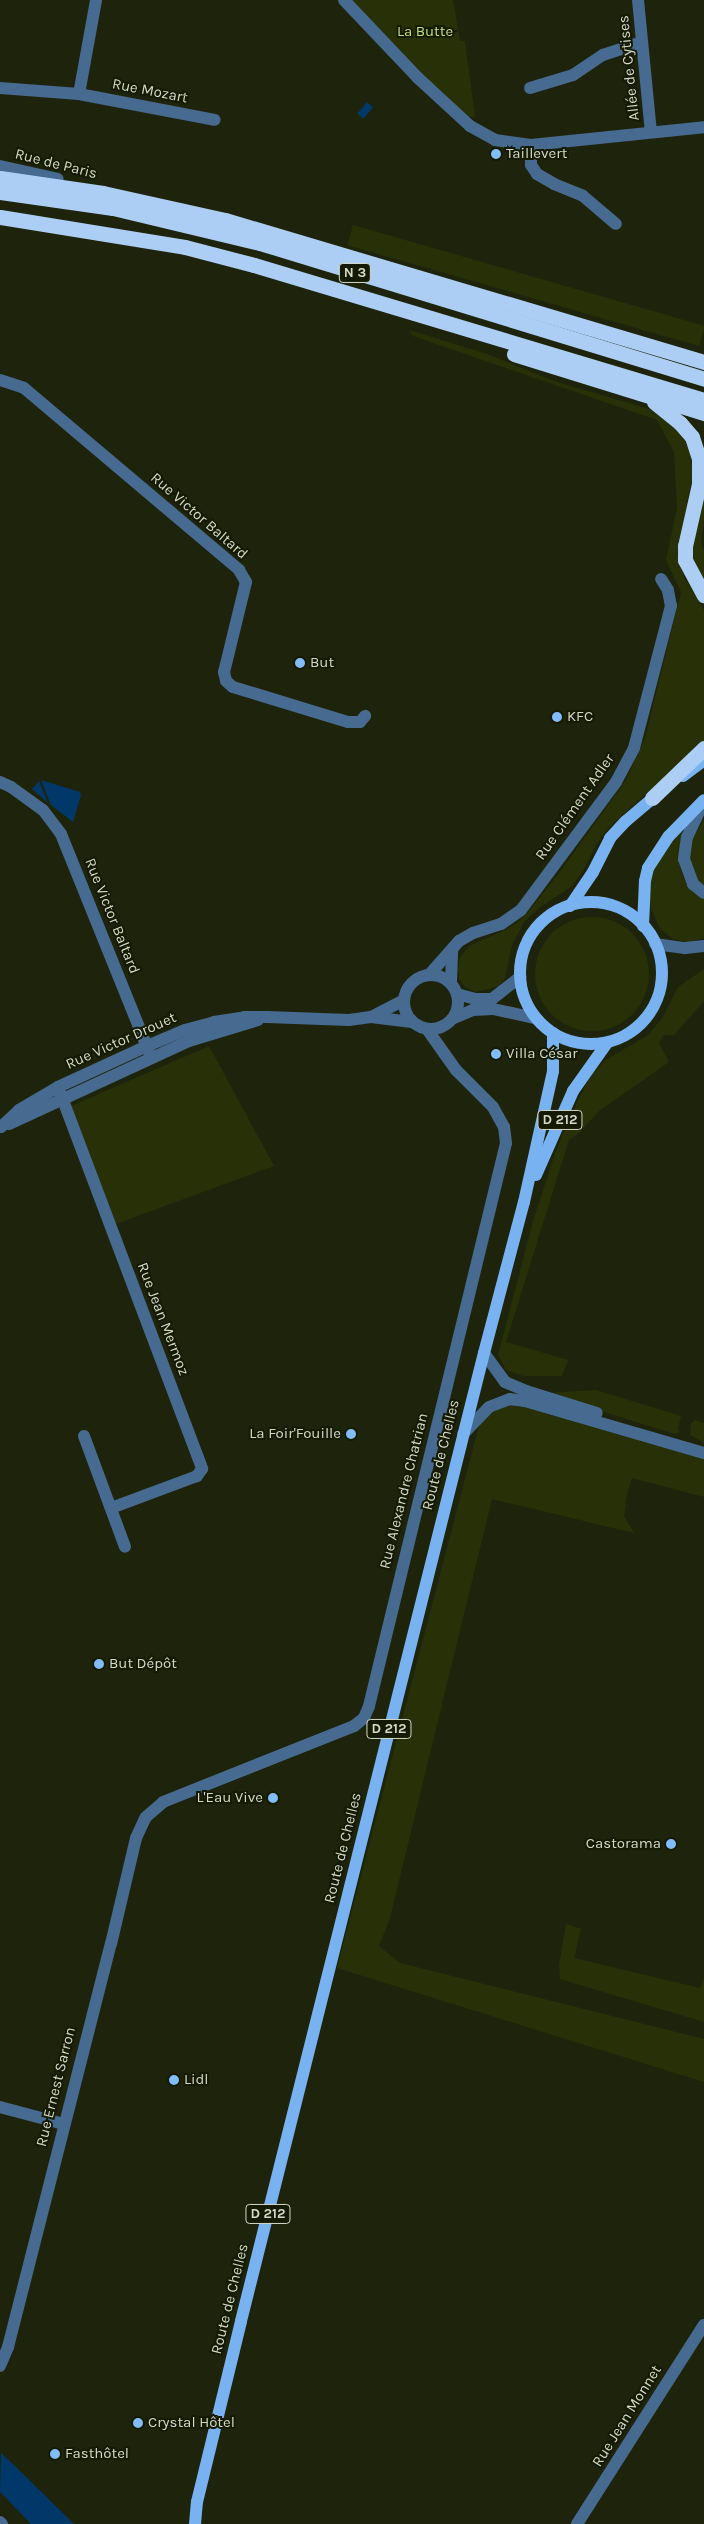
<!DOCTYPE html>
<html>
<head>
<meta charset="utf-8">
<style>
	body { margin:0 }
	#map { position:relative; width:704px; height:2524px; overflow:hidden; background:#1e240b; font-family:Karla,sans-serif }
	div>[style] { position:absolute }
	.green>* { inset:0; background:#273007; transform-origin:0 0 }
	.round { border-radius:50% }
	.water>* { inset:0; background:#003869; transform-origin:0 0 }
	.minor>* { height:12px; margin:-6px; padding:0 6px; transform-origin:6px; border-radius:6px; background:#476a90 }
	.minor>.ring { margin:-6px; padding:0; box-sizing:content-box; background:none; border:12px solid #476a90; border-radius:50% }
	.major>* { height:12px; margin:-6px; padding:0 6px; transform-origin:6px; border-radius:6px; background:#78b2f1 }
	.major>.ring { margin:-6px; padding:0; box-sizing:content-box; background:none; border:12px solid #78b2f1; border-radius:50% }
	.highway>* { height:15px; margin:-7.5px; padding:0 7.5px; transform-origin:7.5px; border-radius:7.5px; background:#accef4 }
	.dots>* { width:14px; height:14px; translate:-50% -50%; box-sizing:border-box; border:2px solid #151b03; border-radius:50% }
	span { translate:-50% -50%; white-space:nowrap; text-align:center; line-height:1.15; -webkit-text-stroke:4px #151b03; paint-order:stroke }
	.shield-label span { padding:1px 4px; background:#151b03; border:1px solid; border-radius:4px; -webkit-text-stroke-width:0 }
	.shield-label { font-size:14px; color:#d4d9c9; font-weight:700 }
	.park-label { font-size:15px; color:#c5df79 }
	.street-label { font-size:15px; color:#d4d9c9 }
	.poi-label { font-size:15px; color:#d4d9c9 }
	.left { translate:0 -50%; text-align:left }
	.right { translate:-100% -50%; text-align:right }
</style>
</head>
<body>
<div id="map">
	<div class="green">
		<i style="clip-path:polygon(346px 0,453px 0,460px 41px,465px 41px,475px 117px,464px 117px)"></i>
		<i style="left:353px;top:225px;width:366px;height:21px;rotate:16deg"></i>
		<i style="clip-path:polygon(409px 330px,487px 354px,554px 381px,660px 412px,679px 429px,689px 449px,693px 474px,677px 554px,684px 577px,704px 610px,704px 742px,609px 827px,596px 845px,583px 871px,571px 887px,539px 908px,524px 922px,512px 945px,505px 978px,499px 986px,475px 992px,464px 986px,459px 978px,458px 968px,460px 957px,469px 946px,501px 932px,518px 922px,529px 911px,559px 873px,626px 780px,645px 738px,681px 592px,666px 560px,677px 508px,674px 452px,657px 420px,413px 336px)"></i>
		<i style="clip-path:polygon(704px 479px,704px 521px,701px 542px,704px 551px,704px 583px,695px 570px,691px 547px)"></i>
		<i style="clip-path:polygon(704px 820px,704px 887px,699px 884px,689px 859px,694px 836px)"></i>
		<i style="clip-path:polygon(681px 831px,684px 833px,679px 856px,681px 873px,687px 885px,704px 899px,704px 938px,688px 942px,673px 939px,660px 929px,649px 903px,651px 870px,662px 853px)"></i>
		<i class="round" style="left:535px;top:917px;width:114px;height:114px"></i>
		<i style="clip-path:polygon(704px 969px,704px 1001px,674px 1035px,663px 1035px,659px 1043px,669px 1062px,599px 1111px,579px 1133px,569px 1140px,506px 1342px,568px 1360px,562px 1376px,523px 1376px,506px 1370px,498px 1355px,534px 1217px,557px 1148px,577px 1102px,589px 1079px,604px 1061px,648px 1035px,663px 1017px,678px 987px)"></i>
		<i style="clip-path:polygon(209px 1046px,274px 1166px,116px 1224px,71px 1106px)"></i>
		<i style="clip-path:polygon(596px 1390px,681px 1416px,678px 1429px,680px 1432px,674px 1434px,544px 1393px)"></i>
		<i style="clip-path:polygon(516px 1402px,704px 1456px,704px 1497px,632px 1478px,627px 1494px,624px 1516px,634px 1533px,492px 1499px,390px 1918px,379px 1946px,400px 1963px,704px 2039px,704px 2082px,337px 1968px,478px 1429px,484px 1416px)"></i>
		<i style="clip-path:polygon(695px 1420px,704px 1423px,704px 1443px,690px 1435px,691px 1424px)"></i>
		<i style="clip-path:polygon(566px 1924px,581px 1929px,574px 1958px,700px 1988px,704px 1978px,704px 2022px,560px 1979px,559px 1965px)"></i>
	</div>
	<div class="water">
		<i style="left:367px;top:102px;width:8px;height:15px;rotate:40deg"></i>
		<i style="clip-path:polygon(41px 780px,80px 792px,81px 795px,73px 822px,51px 805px)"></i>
		<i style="clip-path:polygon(39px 781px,48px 803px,32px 789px)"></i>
		<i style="clip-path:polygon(1px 2453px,17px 2468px,74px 2524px,31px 2524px,0 2492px)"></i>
	</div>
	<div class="minor">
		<i style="left:344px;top:0;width:108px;rotate:46.5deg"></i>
		<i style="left:418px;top:78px;width:71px;rotate:42.7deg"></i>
		<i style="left:470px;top:126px;width:29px;rotate:29deg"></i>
		<i style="left:495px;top:140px;width:36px;rotate:8deg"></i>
		<i style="left:531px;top:145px;width:174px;rotate:-5.9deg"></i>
		<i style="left:638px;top:0;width:133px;rotate:84.4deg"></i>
		<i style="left:0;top:88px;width:79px;rotate:4.3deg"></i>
		<i style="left:79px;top:94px;width:138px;rotate:10.8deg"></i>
		<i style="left:530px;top:88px;width:45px;rotate:-16.8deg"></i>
		<i style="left:573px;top:75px;width:36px;rotate:-34deg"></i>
		<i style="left:603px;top:55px;width:41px;rotate:-18.4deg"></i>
		<i style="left:79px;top:94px;width:96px;rotate:-79.7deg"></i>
		<i style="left:531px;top:145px;width:20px;rotate:90deg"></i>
		<i style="left:531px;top:165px;width:11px;rotate:56deg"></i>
		<i style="left:537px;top:174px;width:20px;rotate:30deg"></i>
		<i style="left:554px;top:184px;width:31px;rotate:22deg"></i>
		<i style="left:583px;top:196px;width:43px;rotate:40.3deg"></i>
		<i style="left:0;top:166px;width:59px;rotate:12.6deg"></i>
		<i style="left:0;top:380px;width:25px;rotate:18deg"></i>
		<i style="left:24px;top:388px;width:282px;rotate:40.2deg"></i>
		<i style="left:239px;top:570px;width:14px;rotate:60deg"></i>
		<i style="left:246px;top:582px;width:93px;rotate:103.7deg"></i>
		<i style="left:224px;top:672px;width:9px;rotate:77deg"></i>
		<i style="left:226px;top:681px;width:9px;rotate:41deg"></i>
		<i style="left:233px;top:687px;width:120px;rotate:16.9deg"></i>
		<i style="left:348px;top:722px;width:12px"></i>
		<i style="left:360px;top:722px;width:8px;rotate:-50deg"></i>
		<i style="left:0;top:782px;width:12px;rotate:24deg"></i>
		<i style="left:11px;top:787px;width:39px;rotate:36deg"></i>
		<i style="left:43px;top:810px;width:30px;rotate:53deg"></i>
		<i style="left:61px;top:834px;width:240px;rotate:68deg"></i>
		<i style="left:704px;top:801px;width:40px;rotate:115deg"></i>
		<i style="left:687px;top:837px;width:22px;rotate:98deg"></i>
		<i style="left:684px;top:859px;width:27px;rotate:70deg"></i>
		<i style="left:693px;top:884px;width:14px;rotate:39deg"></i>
		<i style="left:655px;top:944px;width:30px;rotate:8deg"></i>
		<i style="left:685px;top:948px;width:19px;rotate:-6deg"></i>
		<i class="ring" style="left:404px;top:975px;width:42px;height:42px"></i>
		<i style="left:429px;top:975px;width:45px;rotate:-48.6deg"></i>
		<i style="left:459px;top:941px;width:16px;rotate:-30deg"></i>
		<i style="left:473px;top:933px;width:29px;rotate:-18deg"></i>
		<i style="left:501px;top:924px;width:24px;rotate:-35deg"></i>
		<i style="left:521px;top:910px;width:159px;rotate:-53.4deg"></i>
		<i style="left:616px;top:782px;width:38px;rotate:-62deg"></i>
		<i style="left:634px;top:748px;width:147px;rotate:-75.4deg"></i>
		<i style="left:671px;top:606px;width:16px;rotate:-101deg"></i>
		<i style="left:668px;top:590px;width:13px;rotate:-122deg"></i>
		<i style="left:451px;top:983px;width:32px;rotate:-88deg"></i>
		<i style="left:457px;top:994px;width:20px;rotate:15deg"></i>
		<i style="left:476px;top:999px;width:16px"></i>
		<i style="left:492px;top:999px;width:36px;rotate:-38deg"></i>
		<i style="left:371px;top:1017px;width:37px;rotate:-27deg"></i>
		<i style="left:454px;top:1018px;width:21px;rotate:-23deg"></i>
		<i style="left:473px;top:1010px;width:20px;rotate:-3deg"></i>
		<i style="left:493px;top:1009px;width:43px;rotate:12.1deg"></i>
		<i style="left:58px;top:1087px;width:408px;rotate:69.3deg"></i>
		<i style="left:202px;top:1469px;width:9px;rotate:126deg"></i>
		<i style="left:197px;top:1476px;width:92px;rotate:159.6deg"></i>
		<i style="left:9px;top:1124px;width:198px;rotate:-24.8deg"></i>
		<i style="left:189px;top:1041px;width:72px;rotate:-16.9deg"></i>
		<i style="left:1px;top:1127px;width:25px;rotate:-43deg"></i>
		<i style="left:19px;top:1110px;width:45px;rotate:-30.5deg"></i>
		<i style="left:58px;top:1087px;width:98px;rotate:-24.7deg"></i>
		<i style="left:147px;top:1046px;width:41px;rotate:-22.8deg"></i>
		<i style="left:185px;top:1030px;width:30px;rotate:-15deg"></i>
		<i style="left:214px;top:1022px;width:30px;rotate:-9deg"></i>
		<i style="left:244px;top:1017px;width:23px"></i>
		<i style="left:267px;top:1017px;width:82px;rotate:2.1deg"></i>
		<i style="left:349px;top:1020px;width:22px;rotate:-8deg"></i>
		<i style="left:371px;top:1017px;width:41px;rotate:7deg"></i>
		<i style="left:484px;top:1353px;width:36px;rotate:54deg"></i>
		<i style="left:505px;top:1382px;width:23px;rotate:23deg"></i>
		<i style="left:526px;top:1391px;width:74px;rotate:17.2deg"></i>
		<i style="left:463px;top:1434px;width:37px;rotate:-46deg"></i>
		<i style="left:489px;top:1407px;width:22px;rotate:-21deg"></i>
		<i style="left:510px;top:1399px;width:15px;rotate:8deg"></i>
		<i style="left:525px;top:1401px;width:186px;rotate:16.2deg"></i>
		<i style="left:84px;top:1436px;width:118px;rotate:69.7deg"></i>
		<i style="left:0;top:2107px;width:66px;rotate:14.9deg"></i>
		<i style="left:0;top:2366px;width:21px;rotate:-67deg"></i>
		<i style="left:8px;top:2347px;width:416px;rotate:-75.7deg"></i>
		<i style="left:111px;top:1944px;width:109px;rotate:-76.7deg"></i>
		<i style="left:136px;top:1838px;width:23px;rotate:-65deg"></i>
		<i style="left:146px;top:1817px;width:23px;rotate:-41deg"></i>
		<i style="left:163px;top:1802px;width:206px;rotate:-21.7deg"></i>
		<i style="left:354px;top:1726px;width:13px;rotate:-39deg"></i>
		<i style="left:364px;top:1718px;width:13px;rotate:-67deg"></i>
		<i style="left:369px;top:1706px;width:579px;rotate:-76.32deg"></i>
		<i style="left:506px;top:1143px;width:16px;rotate:-97deg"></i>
		<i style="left:504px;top:1127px;width:23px;rotate:-119deg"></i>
		<i style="left:493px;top:1107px;width:52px;rotate:-135deg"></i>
		<i style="left:456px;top:1070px;width:50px;rotate:-125.3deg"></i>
		<i style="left:0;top:2522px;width:3px;rotate:45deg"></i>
		<i style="left:577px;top:2524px;width:236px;rotate:-57.5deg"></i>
	</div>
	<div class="major">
		<i style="left:683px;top:776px;width:26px;rotate:-37deg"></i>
		<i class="ring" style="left:520px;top:902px;width:130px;height:130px"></i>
		<i style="left:570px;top:906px;width:41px;rotate:-55.9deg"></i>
		<i style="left:593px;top:872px;width:38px;rotate:-63deg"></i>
		<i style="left:610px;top:838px;width:23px;rotate:-47deg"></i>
		<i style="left:626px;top:821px;width:43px;rotate:-40.3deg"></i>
		<i style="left:643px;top:926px;width:45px;rotate:-87.5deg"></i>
		<i style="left:645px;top:881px;width:13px;rotate:-77deg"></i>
		<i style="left:648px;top:868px;width:38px;rotate:-57deg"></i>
		<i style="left:669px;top:836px;width:50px;rotate:-45.8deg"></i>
		<i style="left:536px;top:1175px;width:92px;rotate:-66.2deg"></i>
		<i style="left:573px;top:1091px;width:59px;rotate:-54.7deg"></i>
		<i style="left:195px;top:2524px;width:22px;rotate:-85deg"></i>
		<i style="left:197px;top:2502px;width:186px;rotate:-76.3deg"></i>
		<i style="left:241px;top:2321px;width:998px;rotate:-75.91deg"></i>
		<i style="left:484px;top:1353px;width:156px;rotate:-75.2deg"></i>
		<i style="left:524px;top:1202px;width:134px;rotate:-77.5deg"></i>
		<i style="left:553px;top:1071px;width:38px;rotate:-90deg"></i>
	</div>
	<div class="highway">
		<i style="left:0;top:178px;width:104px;rotate:8.3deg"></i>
		<i style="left:103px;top:193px;width:125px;rotate:12.5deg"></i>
		<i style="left:225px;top:220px;width:500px;rotate:16.5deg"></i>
		<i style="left:0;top:192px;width:114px;rotate:8.1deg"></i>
		<i style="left:113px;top:208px;width:151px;rotate:13.4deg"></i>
		<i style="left:260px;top:243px;width:464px;rotate:17deg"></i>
		<i style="left:0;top:217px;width:187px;rotate:9.2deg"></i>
		<i style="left:185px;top:247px;width:71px;rotate:14.6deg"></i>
		<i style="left:254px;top:265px;width:470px;rotate:16.7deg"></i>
		<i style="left:514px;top:354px;width:199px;rotate:17.3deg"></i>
		<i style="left:654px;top:402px;width:33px;rotate:39deg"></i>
		<i style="left:680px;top:423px;width:18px;rotate:49deg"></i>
		<i style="left:692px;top:437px;width:23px;rotate:72deg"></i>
		<i style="left:699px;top:459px;width:25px;rotate:90deg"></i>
		<i style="left:699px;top:484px;width:64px;rotate:102.7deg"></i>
		<i style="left:685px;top:546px;width:14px;rotate:90deg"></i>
		<i style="left:685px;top:560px;width:40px;rotate:62deg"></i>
		<i style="left:652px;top:798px;width:72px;rotate:-43.9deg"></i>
	</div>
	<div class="dots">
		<i style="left:496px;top:154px;background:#82bcfa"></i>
		<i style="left:300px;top:663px;background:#82bcfa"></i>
		<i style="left:557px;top:717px;background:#82bcfa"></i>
		<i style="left:496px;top:1054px;background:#82bcfa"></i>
		<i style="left:351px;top:1434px;background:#82bcfa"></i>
		<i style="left:99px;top:1664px;background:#82bcfa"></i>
		<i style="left:273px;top:1798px;background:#82bcfa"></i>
		<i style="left:671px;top:1844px;background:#82bcfa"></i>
		<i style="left:174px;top:2080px;background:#82bcfa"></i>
		<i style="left:138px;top:2423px;background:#82bcfa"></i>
		<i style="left:55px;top:2454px;background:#82bcfa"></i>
	</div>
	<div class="shield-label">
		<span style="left:355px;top:273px">N 3</span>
		<span style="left:560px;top:1120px">D 212</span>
		<span style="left:389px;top:1729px">D 212</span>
		<span style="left:268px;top:2214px">D 212</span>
	</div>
	<div class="park-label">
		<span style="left:425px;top:32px">La Butte</span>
	</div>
	<div class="street-label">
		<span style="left:629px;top:68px;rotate:-96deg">Allée de Cytises</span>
		<span style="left:150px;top:91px;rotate:11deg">Rue Mozart</span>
		<span style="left:56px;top:164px;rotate:14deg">Rue de Paris</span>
		<span style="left:199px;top:516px;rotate:41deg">Rue Victor Baltard</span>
		<span style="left:575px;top:807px;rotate:-55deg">Rue Clément Adler</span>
		<span style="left:112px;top:916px;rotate:68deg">Rue Victor Baltard</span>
		<span style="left:121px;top:1041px;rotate:-24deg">Rue Victor Drouet</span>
		<span style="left:163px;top:1319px;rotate:69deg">Rue Jean Mermoz</span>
		<span style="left:441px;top:1455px;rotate:-76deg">Route de Chelles</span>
		<span style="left:404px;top:1491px;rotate:-76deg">Rue Alexandre Chatrian</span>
		<span style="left:343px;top:1848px;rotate:-76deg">Route de Chelles</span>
		<span style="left:56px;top:2087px;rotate:-76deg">Rue Ernest Sarron</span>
		<span style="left:230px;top:2299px;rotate:-76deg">Route de Chelles</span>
		<span style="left:627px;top:2416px;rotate:-58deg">Rue Jean Monnet</span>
	</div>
	<div class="poi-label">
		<span class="left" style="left:506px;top:154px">Taillevert</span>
		<span class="left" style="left:310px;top:663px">But</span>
		<span class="left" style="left:567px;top:717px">KFC</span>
		<span class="left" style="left:506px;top:1054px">Villa César</span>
		<span class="right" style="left:341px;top:1434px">La Foir'Fouille</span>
		<span class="left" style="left:109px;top:1664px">But Dépôt</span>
		<span class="right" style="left:263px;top:1798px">L'Eau Vive</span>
		<span class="right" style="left:661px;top:1844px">Castorama</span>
		<span class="left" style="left:184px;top:2080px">Lidl</span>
		<span class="left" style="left:148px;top:2423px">Crystal Hôtel</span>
		<span class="left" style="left:65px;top:2454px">Fasthôtel</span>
	</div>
</div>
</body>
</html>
